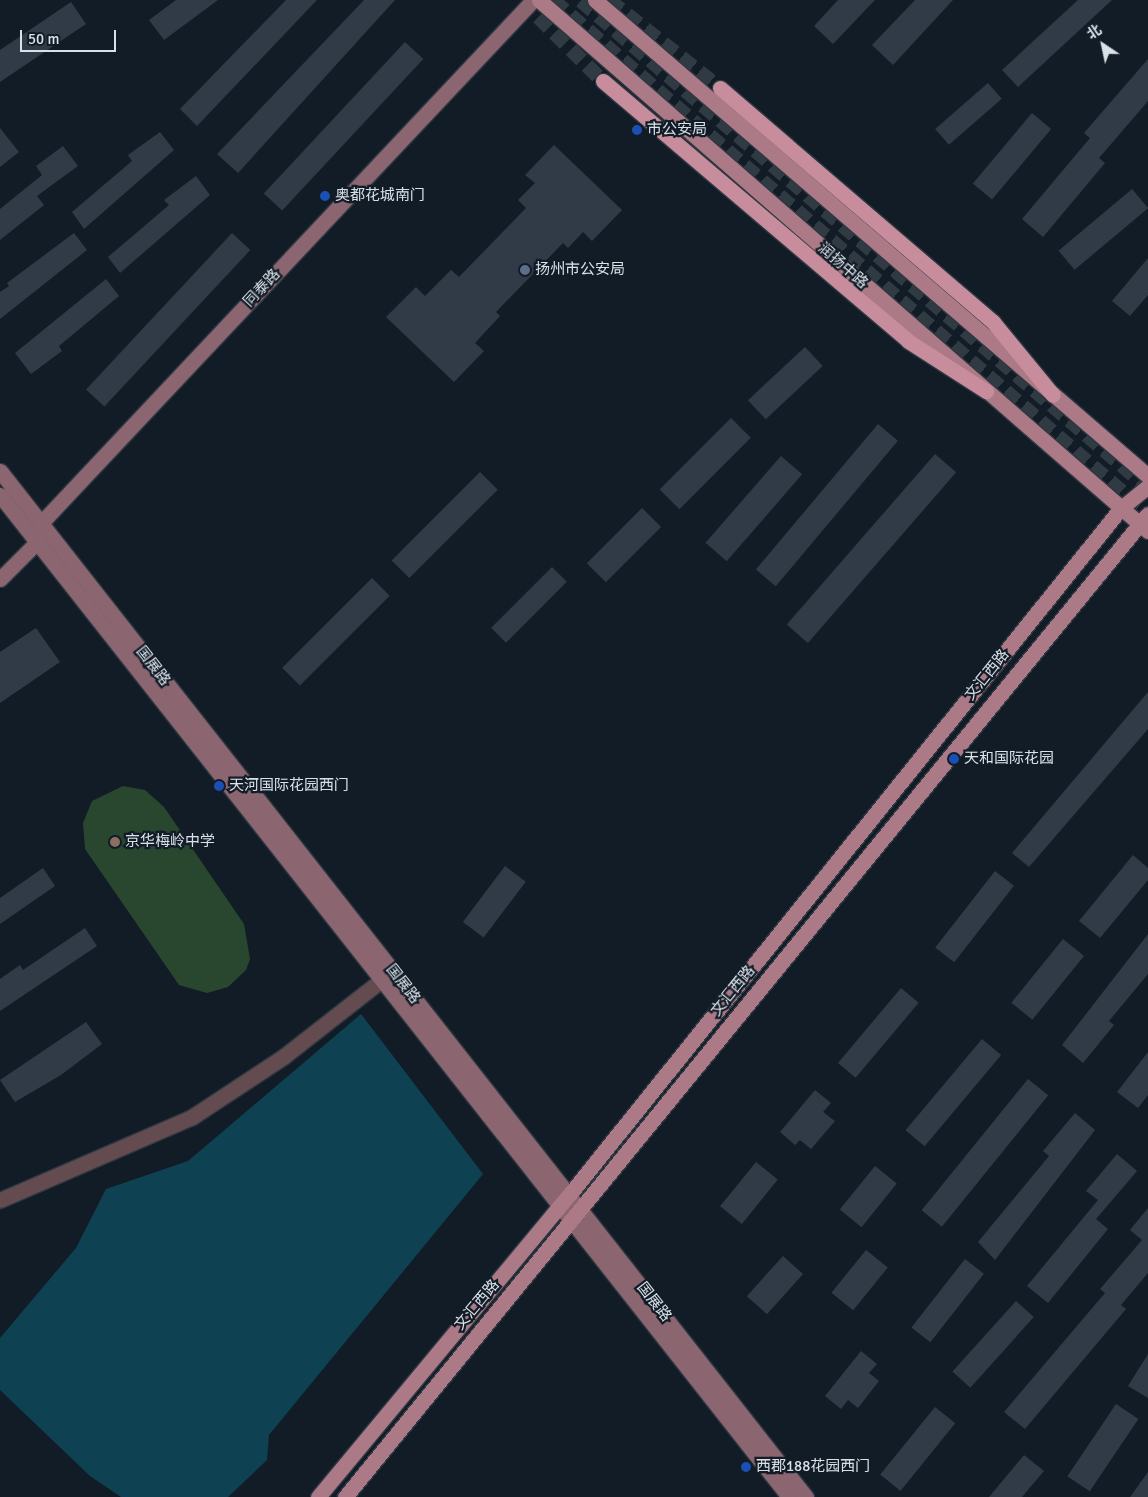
<!DOCTYPE html>
<html>
<head>
<meta charset="utf-8">
<style>
	body { margin:0 }
	#map { position:relative; width:1148px; height:1497px; overflow:hidden; background:#121c26; font-family:Signika,"Noto Sans SC",sans-serif }
	div>[style] { position:absolute }
	.green>* { inset:0; background:#28472e }
	.water>* { inset:0; background:#0e4253 }
	.building>* { inset:0; background:#313b47; transform-origin:0 0 }
	.highway-tunnel>* { height:15px; margin-top:-7.5px; transform-origin:0; background:repeating-linear-gradient(90deg,#303a43 0 15px,transparent 0 23px) }
	.roads { filter:drop-shadow(1px 0 #2e3841) drop-shadow(-1px 0 #2e3841) drop-shadow(0 1px #2e3841) drop-shadow(0 -1px #2e3841) }
	.street>* { height:15px; margin:-7.5px; padding:0 7.5px; transform-origin:7.5px; border-radius:7.5px; background:#634b50 }
	.secondary>* { height:15px; margin:-7.5px; padding:0 7.5px; transform-origin:7.5px; border-radius:7.5px; background:#8b656f }
	.primary>* { height:15px; margin:-7.5px; padding:0 7.5px; transform-origin:7.5px; border-radius:7.5px; background:#ab7a86 }
	.highway>* { height:15px; margin:-7.5px; padding:0 7.5px; transform-origin:7.5px; border-radius:7.5px; background:#c88d9c }
	.dots>* { width:14px; height:14px; translate:-50% -50%; box-sizing:border-box; border:2px solid #121c26; border-radius:50% }
	span { translate:-50% -50%; white-space:nowrap; text-align:center; line-height:1.15; -webkit-text-stroke:4.5px #121c26; paint-order:stroke }
	.poi-label { font-size:15px; color:#dae1e9 }
	.left { translate:0 -50%; text-align:left }
	.street-label { font-size:15px; color:#dae1e9 }
	.north { position:absolute; left:1078px; top:20px; width:50px; height:50px; -webkit-text-stroke:4px #121c26; paint-order:stroke; rotate:326deg; font-size:14px; font-weight:700; line-height:20px; text-align:center; color:#dae1e9 }
	.north::after { content:''; display:block; margin:auto; width:18px; height:22px; background:#dae1e9; clip-path:polygon(50% 0,100% 100%,50% 72%,0 100%) }
	.scale { position:absolute; left:20px; top:30px; width:96px; height:22px; box-sizing:border-box; border:2px solid #dae1e9; border-top:0; padding-left:6px; font-size:15px; line-height:18px; white-space:nowrap; color:#dae1e9; -webkit-text-stroke:4px #121c26; paint-order:stroke }
</style>
</head>
<body>
<div id="map">
	<div class="green">
		<i style="clip-path:polygon(123px 786px,145px 790px,164px 807px,244px 924px,250px 959px,246px 970px,228px 987px,207px 993px,179px 985px,85px 849px,83px 823px,92px 801px)"></i>
	</div>
	<div class="water">
		<i style="clip-path:polygon(361px 1014px,483px 1174px,269px 1435px,267px 1460px,228px 1497px,121px 1497px,90px 1476px,0 1390px,0 1338px,76px 1248px,106px 1189px,188px 1161px)"></i>
	</div>
	<div class="building">
		<i style="clip-path:polygon(176px 0,218px 0,164px 40px,149px 20px)"></i>
		<i style="clip-path:polygon(286px 0,317px 0,197px 126px,180px 109px)"></i>
		<i style="clip-path:polygon(364px 0,395px 0,238px 173px,217px 154px)"></i>
		<i style="clip-path:polygon(838px 0,875px 0,833px 44px,814px 26px)"></i>
		<i style="clip-path:polygon(915px 0,953px 0,893px 65px,872px 45px)"></i>
		<i style="clip-path:polygon(1078px 0,1112px 0,1018px 87px,1002px 70px)"></i>
		<i style="clip-path:polygon(71px 2px,86px 24px,0 82px,0 50px)"></i>
		<i style="left:405px;top:42px;width:25px;height:207px;rotate:43deg"></i>
		<i style="clip-path:polygon(1148px 59px,1148px 101px,1099px 158px,1105px 163px,1043px 237px,1022px 219px,1090px 138px,1084px 133px)"></i>
		<i style="left:988px;top:83px;width:21px;height:70px;rotate:49deg"></i>
		<i style="left:1032px;top:113px;width:25px;height:92px;rotate:40deg"></i>
		<i style="clip-path:polygon(0 128px,19px 152px,0 167px)"></i>
		<i style="clip-path:polygon(160px 132px,174px 150px,84px 229px,72px 212px,132px 161px,128px 155px)"></i>
		<i style="clip-path:polygon(554px 145px,622px 210px,592px 241px,583px 232px,568px 248px,563px 243px,496px 312px,500px 316px,475px 343px,484px 351px,454px 382px,386px 317px,416px 287px,425px 296px,451px 270px,459px 277px,526px 208px,518px 200px,535px 183px,525px 175px)"></i>
		<i style="clip-path:polygon(63px 146px,78px 166px,37px 196px,44px 205px,0 240px,0 209px,42px 175px,36px 166px)"></i>
		<i style="clip-path:polygon(196px 176px,210px 195px,120px 273px,108px 257px,169px 205px,164px 200px)"></i>
		<i style="left:1132px;top:189px;width:25px;height:96px;rotate:50deg"></i>
		<i style="clip-path:polygon(74px 233px,87px 250px,0 319px,0 292px,9px 286px,7px 283px)"></i>
		<i style="left:232px;top:233px;width:25px;height:214px;rotate:43deg"></i>
		<i style="clip-path:polygon(1148px 258px,1148px 295px,1130px 316px,1112px 301px)"></i>
		<i style="clip-path:polygon(106px 279px,119px 296px,59px 346px,62px 351px,31px 374px,15px 353px)"></i>
		<i style="left:805px;top:347px;width:26px;height:78px;rotate:47deg"></i>
		<i style="left:731px;top:418px;width:28px;height:101px;rotate:45deg"></i>
		<i style="left:878px;top:424px;width:26px;height:190px;rotate:40deg"></i>
		<i style="left:935px;top:454px;width:28px;height:226px;rotate:41deg"></i>
		<i style="left:781px;top:456px;width:28px;height:115px;rotate:41deg"></i>
		<i style="left:480px;top:472px;width:25px;height:125px;rotate:45deg"></i>
		<i style="left:642px;top:508px;width:27px;height:78px;rotate:45deg"></i>
		<i style="left:552px;top:567px;width:21px;height:86px;rotate:45deg"></i>
		<i style="left:372px;top:578px;width:25px;height:127px;rotate:45deg"></i>
		<i style="clip-path:polygon(36px 628px,60px 662px,0 703px,0 652px)"></i>
		<i style="clip-path:polygon(1148px 692px,1148px 729px,1029px 867px,1012px 853px)"></i>
		<i style="clip-path:polygon(1133px 855px,1148px 868px,1148px 880px,1100px 938px,1079px 921px)"></i>
		<i style="left:505px;top:866px;width:26px;height:70px;rotate:37deg"></i>
		<i style="clip-path:polygon(43px 868px,55px 886px,0 924px,0 898px)"></i>
		<i style="left:995px;top:871px;width:24px;height:97px;rotate:38deg"></i>
		<i style="clip-path:polygon(85px 928px,97px 946px,0 1011px,0 979px,20px 965px,23px 970px)"></i>
		<i style="clip-path:polygon(1148px 934px,1148px 974px,1109px 1021px,1114px 1025px,1083px 1063px,1062px 1045px)"></i>
		<i style="left:1063px;top:939px;width:27px;height:82px;rotate:39deg"></i>
		<i style="left:901px;top:988px;width:23px;height:98px;rotate:40deg"></i>
		<i style="clip-path:polygon(86px 1022px,102px 1044px,61px 1075px,15px 1102px,0 1080px)"></i>
		<i style="left:982px;top:1039px;width:25px;height:119px;rotate:40deg"></i>
		<i style="clip-path:polygon(1148px 1052px,1148px 1095px,1138px 1108px,1117px 1092px)"></i>
		<i style="left:1028px;top:1079px;width:26px;height:169px;rotate:39deg"></i>
		<i style="clip-path:polygon(815px 1090px,831px 1103px,823px 1112px,835px 1121px,811px 1149px,800px 1140px,795px 1145px,780px 1132px)"></i>
		<i style="clip-path:polygon(1075px 1113px,1095px 1130px,995px 1260px,978px 1242px,1049px 1156px,1043px 1151px)"></i>
		<i style="clip-path:polygon(1117px 1154px,1137px 1171px,1096px 1219px,1108px 1229px,1048px 1303px,1027px 1286px,1098px 1200px,1086px 1191px)"></i>
		<i style="left:756px;top:1162px;width:28px;height:57px;rotate:39deg"></i>
		<i style="left:875px;top:1166px;width:28px;height:56px;rotate:39deg"></i>
		<i style="clip-path:polygon(1148px 1208px,1148px 1273px,1121px 1305px,1126px 1309px,1025px 1429px,1004px 1412px,1105px 1293px,1100px 1289px,1142px 1240px,1130px 1230px)"></i>
		<i style="left:866px;top:1250px;width:28px;height:55px;rotate:39deg"></i>
		<i style="left:783px;top:1256px;width:27px;height:54px;rotate:42deg"></i>
		<i style="left:965px;top:1259px;width:24px;height:87px;rotate:38deg"></i>
		<i style="left:1016px;top:1301px;width:24px;height:95px;rotate:42deg"></i>
		<i style="clip-path:polygon(861px 1351px,877px 1364px,869px 1373px,879px 1381px,858px 1408px,848px 1400px,841px 1409px,825px 1396px)"></i>
		<i style="clip-path:polygon(1148px 1354px,1148px 1398px,1128px 1386px)"></i>
		<i style="left:1116px;top:1404px;width:27px;height:87px;rotate:34deg"></i>
		<i style="left:935px;top:1407px;width:26px;height:87px;rotate:39deg"></i>
		<i style="clip-path:polygon(1024px 1455px,1044px 1471px,1022px 1497px,989px 1497px)"></i>
		<i style="clip-path:polygon(1148px 1472px,1148px 1497px,1130px 1497px)"></i>
	</div>
	<div class="highway-tunnel">
		<i style="left:522px;top:0;width:115px;rotate:45deg"></i>
		<i style="left:553px;top:0;width:786px;rotate:40.82deg"></i>
		<i style="left:581px;top:0;width:747px;rotate:40.66deg"></i>
		<i style="left:609px;top:0;width:142px;rotate:38.4deg"></i>
	</div>
	<div class="roads">
		<div class="street">
			<i style="left:0;top:1200px;width:209px;rotate:-23.4deg"></i>
			<i style="left:192px;top:1117px;width:109px;rotate:-33.4deg"></i>
			<i style="left:283px;top:1057px;width:128px;rotate:-38deg"></i>
		</div>
		<div class="secondary">
			<i style="left:0;top:471px;width:1305px;rotate:51.85deg"></i>
			<i style="left:0;top:495px;width:1275px;rotate:51.78deg"></i>
			<i style="left:0;top:579px;width:52px;rotate:-45deg"></i>
			<i style="left:37px;top:542px;width:19px;rotate:-78deg"></i>
			<i style="left:41px;top:523px;width:718px;rotate:-46.75deg"></i>
		</div>
		<div class="primary">
			<i style="left:539px;top:0;width:808px;rotate:41.09deg"></i>
			<i style="left:595px;top:0;width:730px;rotate:40.72deg"></i>
			<i style="left:318px;top:1497px;width:393px;rotate:-50.3deg"></i>
			<i style="left:569px;top:1195px;width:881px;rotate:-51.22deg"></i>
			<i style="left:1121px;top:508px;width:35px;rotate:-39deg"></i>
			<i style="left:345px;top:1497px;width:1269px;rotate:-50.76deg"></i>
		</div>
		<div class="highway">
			<i style="left:603px;top:81px;width:401px;rotate:40.4deg"></i>
			<i style="left:908px;top:341px;width:93px;rotate:32.7deg"></i>
			<i style="left:720px;top:88px;width:360px;rotate:40.6deg"></i>
			<i style="left:993px;top:322px;width:94px;rotate:50.6deg"></i>
		</div>
	</div>
	<div class="dots">
		<i style="left:637px;top:130px;background:#1a4fb4"></i>
		<i style="left:325px;top:196px;background:#1a4fb4"></i>
		<i style="left:525px;top:270px;background:#5c6f8a"></i>
		<i style="left:954px;top:759px;background:#1a4fb4"></i>
		<i style="left:219px;top:786px;background:#1a4fb4"></i>
		<i style="left:115px;top:842px;background:#8d6e63"></i>
		<i style="left:746px;top:1467px;background:#1a4fb4"></i>
	</div>
	<div class="poi-label">
		<span class="left" style="left:647px;top:130px">市公安局</span>
		<span class="left" style="left:335px;top:196px">奥都花城南门</span>
		<span class="left" style="left:535px;top:270px">扬州市公安局</span>
		<span class="left" style="left:964px;top:759px">天和国际花园</span>
		<span class="left" style="left:229px;top:786px">天河国际花园西门</span>
		<span class="left" style="left:125px;top:842px">京华梅岭中学</span>
		<span class="left" style="left:756px;top:1467px">西郡188花园西门</span>
	</div>
	<div class="street-label">
		<span style="left:843px;top:266px;rotate:41deg">润扬中路</span>
		<span style="left:262px;top:288px;rotate:-47deg">同泰路</span>
		<span style="left:153px;top:666px;rotate:52deg">国展路</span>
		<span style="left:987px;top:675px;rotate:-51deg">文汇西路</span>
		<span style="left:403px;top:984px;rotate:52deg">国展路</span>
		<span style="left:733px;top:991px;rotate:-51deg">文汇西路</span>
		<span style="left:654px;top:1302px;rotate:52deg">国展路</span>
		<span style="left:477px;top:1305px;rotate:-50deg">文汇西路</span>
	</div>
	<div class="north">北</div>
	<div class="scale">50 m</div>
</div>
</body>
</html>
